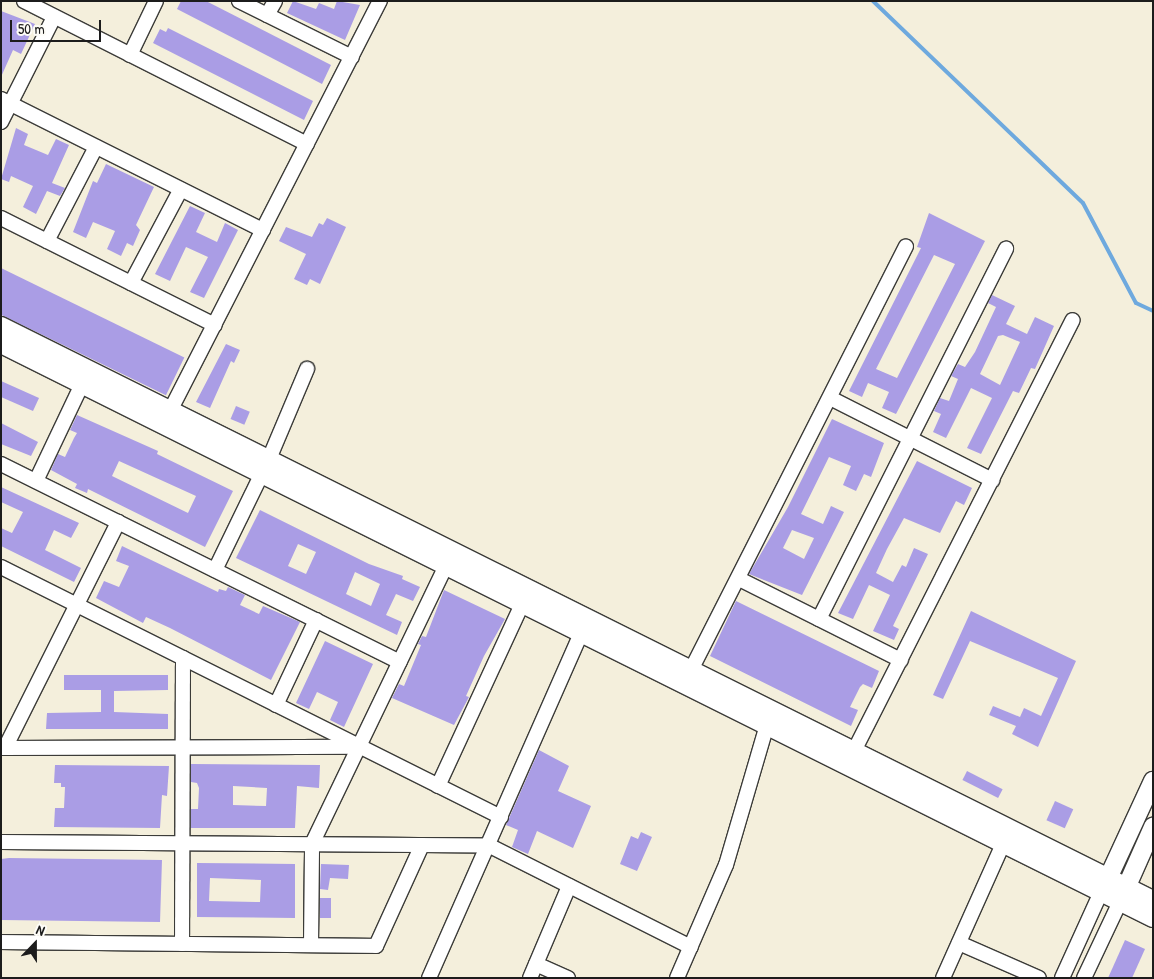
<!DOCTYPE html>
<html>
<head>
<meta charset="utf-8">
<style>
	body { margin:0 }
	#map { position:relative; width:1154px; height:979px; overflow:hidden; background:#f4efdc; font-family:"Patrick Hand",sans-serif }
	div>[style] { position:absolute }
	.stream>* { height:4px; margin:-2px; padding:0 2px; transform-origin:2px; border-radius:2px; background:#6ea9de }
	.building>* { inset:0; background:#aa9de5; transform-origin:0 0 }
	.roads { filter:drop-shadow(1px 0 #3c3c39) drop-shadow(-1px 0 #3c3c39) drop-shadow(0 1px #3c3c39) drop-shadow(0 -1px #3c3c39) }
	.minor>* { height:14px; margin:-7px; padding:0 7px; transform-origin:7px; border-radius:7px; background:#fff }
	.tertiary>* { height:18px; margin:-9px; padding:0 9px; transform-origin:9px; border-radius:9px; background:#fff }
	span { translate:-50% -50%; white-space:nowrap; text-align:center; line-height:1.15; -webkit-text-stroke:4px #fdfcf7; paint-order:stroke }
	.frame { position:absolute; inset:0; border:2px solid #1c1c1c; pointer-events:none }
	.north { position:absolute; left:10px; top:919px; width:50px; height:50px; -webkit-text-stroke:4px #fdfcf7; paint-order:stroke; rotate:22deg; font-size:14px; font-weight:700; line-height:20px; text-align:center; color:#1c1c1c }
	.north::after { content:''; display:block; margin:auto; width:18px; height:22px; background:#1c1c1c; clip-path:polygon(50% 0,100% 100%,50% 72%,0 100%) }
	.scale { position:absolute; left:10px; top:20px; width:91px; height:22px; box-sizing:border-box; border:2px solid #1c1c1c; border-top:0; padding-left:6px; font-size:15px; line-height:18px; white-space:nowrap; color:#1c1c1c; -webkit-text-stroke:4px #fdfcf7; paint-order:stroke }
</style>
</head>
<body>
<div id="map">
	<div class="stream">
		<i style="left:873px;top:1px;width:291px;rotate:43.9deg"></i>
		<i style="left:1083px;top:203px;width:113px;rotate:62.1deg"></i>
		<i style="left:1136px;top:303px;width:19px;rotate:25deg"></i>
	</div>
	<div class="building">
		<i style="clip-path:polygon(181px 1px,206px 1px,331px 65px,322px 84px,177px 9px)"></i>
		<i style="clip-path:polygon(293px 1px,316px 9px,319px 3px,334px 9px,337px 1px,360px 5px,345px 40px,287px 13px)"></i>
		<i style="clip-path:polygon(1px 11px,35px 24px,21px 54px,13px 50px,1px 77px)"></i>
		<i style="clip-path:polygon(168px 28px,313px 101px,304px 120px,153px 43px,160px 29px,166px 32px)"></i>
		<i style="clip-path:polygon(16px 128px,28px 134px,24px 145px,48px 155px,56px 139px,69px 145px,52px 183px,65px 188px,60px 196px,47px 191px,36px 214px,23px 207px,33px 186px,11px 176px,9px 182px,1px 179px)"></i>
		<i style="clip-path:polygon(106px 164px,154px 187px,136px 225px,140px 230px,133px 246px,127px 243px,121px 256px,107px 249px,115px 231px,93px 222px,86px 238px,73px 232px,93px 181px,97px 183px)"></i>
		<i style="clip-path:polygon(190px 206px,205px 213px,196px 232px,217px 242px,225px 223px,238px 230px,204px 298px,190px 292px,208px 257px,186px 247px,170px 281px,155px 274px)"></i>
		<i style="clip-path:polygon(evenodd,929px 213px,985px 241px,896px 414px,882px 408px,889px 392px,868px 383px,862px 397px,849px 391px,921px 248px,917px 247px,929px 213px,934px 255px,955px 264px,897px 378px,876px 369px,934px 255px)"></i>
		<i style="clip-path:polygon(327px 218px,346px 227px,320px 284px,310px 279px,307px 285px,294px 279px,306px 254px,279px 241px,286px 227px,312px 237px,319px 223px,323px 225px)"></i>
		<i style="left:1px;top:268px;width:204px;height:42px;rotate:26deg"></i>
		<i style="clip-path:polygon(evenodd,992px 295px,1015px 306px,1006px 324px,1027px 334px,1035px 317px,1054px 326px,1035px 369px,1031px 368px,1019px 393px,1013px 391px,981px 454px,967px 448px,992px 398px,971px 388px,946px 438px,933px 432px,941px 414px,934px 411px,940px 398px,949px 401px,958px 379px,951px 376px,958px 364px,965px 367px,975px 352px,996px 307px,988px 303px,992px 295px,1003px 335px,1020px 342px,1000px 385px,980px 374px,998px 336px,1003px 335px)"></i>
		<i style="clip-path:polygon(226px 344px,240px 350px,234px 363px,231px 361px,210px 408px,196px 402px)"></i>
		<i style="clip-path:polygon(1px 381px,39px 398px,33px 411px,1px 397px)"></i>
		<i style="left:236px;top:406px;width:15px;height:14px;rotate:23deg"></i>
		<i style="clip-path:polygon(evenodd,77px 415px,158px 451px,157px 454px,233px 491px,205px 547px,88px 489px,87px 493px,75px 488px,77px 484px,51px 470px,58px 454px,65px 457px,74px 438px,77px 433px,70px 430px,77px 415px,119px 461px,196px 496px,188px 513px,112px 476px,119px 461px)"></i>
		<i style="clip-path:polygon(evenodd,832px 419px,884px 443px,871px 477px,864px 474px,856px 491px,843px 485px,851px 466px,829px 457px,801px 514px,823px 524px,831px 506px,844px 512px,802px 595px,749px 574px,788px 507px,832px 419px,792px 530px,814px 538px,804px 559px,783px 548px,792px 530px)"></i>
		<i style="clip-path:polygon(1px 423px,38px 442px,31px 456px,1px 444px)"></i>
		<i style="clip-path:polygon(917px 461px,972px 488px,964px 505px,956px 501px,940px 533px,904px 518px,887px 549px,876px 573px,893px 582px,902px 565px,906px 567px,914px 548px,928px 554px,893px 626px,899px 629px,894px 640px,873px 631px,890px 595px,869px 585px,853px 619px,838px 613px)"></i>
		<i style="clip-path:polygon(1px 487px,79px 523px,71px 538px,54px 530px,45px 550px,81px 568px,74px 582px,1px 546px,1px 528px,12px 533px,23px 512px,1px 502px)"></i>
		<i style="clip-path:polygon(evenodd,260px 510px,369px 564px,403px 576px,402px 579px,420px 587px,413px 601px,396px 594px,386px 615px,402px 622px,397px 635px,236px 558px,260px 510px,298px 544px,316px 552px,306px 574px,288px 566px,298px 544px,260px 510px,355px 572px,380px 584px,371px 606px,346px 594px,355px 572px)"></i>
		<i style="clip-path:polygon(122px 546px,218px 592px,219px 589px,226px 591px,228px 587px,245px 595px,240px 605px,259px 614px,263px 606px,300px 622px,271px 680px,170px 628px,146px 617px,143px 623px,96px 598px,104px 581px,119px 587px,129px 566px,116px 561px)"></i>
		<i style="clip-path:polygon(444px 590px,505px 619px,484px 656px,466px 696px,469px 697px,454px 725px,392px 698px,399px 684px,404px 686px,421px 645px,418px 644px,422px 636px,426px 637px)"></i>
		<i style="clip-path:polygon(736px 601px,879px 671px,872px 688px,863px 684px,860px 687px,850px 707px,858px 710px,851px 726px,710px 656px)"></i>
		<i style="clip-path:polygon(971px 611px,1076px 661px,1038px 747px,1012px 734px,1016px 726px,989px 715px,993px 706px,1020px 717px,1024px 708px,1041px 716px,1058px 678px,970px 641px,943px 699px,933px 695px)"></i>
		<i style="clip-path:polygon(325px 641px,373px 664px,344px 727px,330px 720px,338px 702px,317px 692px,309px 709px,296px 703px)"></i>
		<i style="clip-path:polygon(64px 675px,168px 675px,168px 690px,114px 691px,114px 712px,168px 714px,168px 729px,46px 729px,47px 713px,101px 712px,101px 690px,64px 690px)"></i>
		<i style="clip-path:polygon(539px 750px,569px 766px,558px 791px,591px 806px,573px 848px,537px 831px,528px 854px,512px 847px,518px 830px,506px 825px)"></i>
		<i style="clip-path:polygon(evenodd,191px 764px,320px 765px,319px 788px,297px 786px,295px 828px,191px 828px,191px 809px,198px 809px,199px 788px,197px 783px,191px 782px,191px 764px,233px 786px,267px 788px,266px 806px,233px 805px,233px 786px)"></i>
		<i style="clip-path:polygon(55px 765px,169px 766px,167px 796px,162px 795px,160px 828px,54px 827px,55px 808px,64px 808px,65px 787px,61px 787px,61px 783px,54px 783px)"></i>
		<i style="left:967px;top:771px;width:40px;height:10px;rotate:27deg"></i>
		<i style="left:1055px;top:801px;width:20px;height:21px;rotate:24deg"></i>
		<i style="clip-path:polygon(641px 832px,652px 837px,637px 871px,620px 864px,631px 836px,638px 839px)"></i>
		<i style="clip-path:polygon(9px 858px,162px 860px,160px 922px,1px 920px,1px 859px)"></i>
		<i style="clip-path:polygon(evenodd,197px 863px,295px 864px,295px 918px,197px 917px,197px 863px,210px 878px,261px 880px,260px 902px,209px 901px,210px 878px)"></i>
		<i style="clip-path:polygon(321px 864px,349px 865px,348px 879px,330px 878px,328px 890px,320px 889px)"></i>
		<i style="left:320px;top:898px;width:11px;height:20px"></i>
		<i style="clip-path:polygon(1125px 940px,1145px 949px,1132px 978px,1108px 978px)"></i>
	</div>
	<div class="roads">
		<div class="minor">
			<i style="left:24px;top:1px;width:317px;rotate:26.8deg"></i>
			<i style="left:239px;top:1px;width:126px;rotate:26.4deg"></i>
			<i style="left:267px;top:15px;width:16px;rotate:-60deg"></i>
			<i style="left:130px;top:55px;width:60px;rotate:-64.3deg"></i>
			<i style="left:1px;top:99px;width:293px;rotate:26.6deg"></i>
			<i style="left:1px;top:122px;width:118px;rotate:-63.2deg"></i>
			<i style="left:1px;top:218px;width:239px;rotate:26.6deg"></i>
			<i style="left:47px;top:241px;width:106px;rotate:-62.5deg"></i>
			<i style="left:131px;top:283px;width:106px;rotate:-62deg"></i>
			<i style="left:830px;top:398px;width:182px;rotate:26.8deg"></i>
			<i style="left:170px;top:411px;width:461px;rotate:-62.9deg"></i>
			<i style="left:1px;top:464px;width:445px;rotate:26.4deg"></i>
			<i style="left:36px;top:481px;width:107px;rotate:-64.6deg"></i>
			<i style="left:1px;top:567px;width:559px;rotate:26.57deg"></i>
			<i style="left:215px;top:570px;width:123px;rotate:-64.1deg"></i>
			<i style="left:269px;top:459px;width:98px;rotate:-67.1deg"></i>
			<i style="left:739px;top:579px;width:181px;rotate:26.6deg"></i>
			<i style="left:819px;top:619px;width:415px;rotate:-63.2deg"></i>
			<i style="left:691px;top:670px;width:475px;rotate:-63.1deg"></i>
			<i style="left:276px;top:705px;width:94px;rotate:-64.8deg"></i>
			<i style="left:1px;top:748px;width:354px;rotate:-0.2deg"></i>
			<i style="left:5px;top:748px;width:253px;rotate:-63.4deg"></i>
			<i style="left:854px;top:751px;width:483px;rotate:-63.1deg"></i>
			<i style="left:438px;top:786px;width:200px;rotate:-65.2deg"></i>
			<i style="left:1px;top:842px;width:487px;rotate:0.4deg"></i>
			<i style="left:488px;top:845px;width:227px;rotate:26.7deg"></i>
			<i style="left:1px;top:942px;width:375px;rotate:0.6deg"></i>
			<i style="left:376px;top:946px;width:111px;rotate:-65.5deg"></i>
			<i style="left:959px;top:943px;width:87px;rotate:23.6deg"></i>
			<i style="left:182px;top:944px;width:286px;rotate:-89.8deg"></i>
			<i style="left:311px;top:945px;width:101px;rotate:-89.4deg"></i>
			<i style="left:312px;top:844px;width:311px;rotate:-64.3deg"></i>
			<i style="left:536px;top:964px;width:35px;rotate:24deg"></i>
			<i style="left:429px;top:978px;width:377px;rotate:-66.2deg"></i>
			<i style="left:530px;top:978px;width:100px;rotate:-67deg"></i>
			<i style="left:677px;top:978px;width:123px;rotate:-66.6deg"></i>
			<i style="left:726px;top:865px;width:153px;rotate:-73.7deg"></i>
			<i style="left:943px;top:978px;width:147px;rotate:-65.9deg"></i>
			<i style="left:1062px;top:978px;width:94px;rotate:-65.6deg"></i>
			<i style="left:1084px;top:978px;width:84px;rotate:-64.7deg"></i>
		</div>
		<div class="tertiary">
			<i style="left:1px;top:326px;width:1287px;rotate:26.49deg"></i>
			<i style="left:1px;top:344px;width:1287px;rotate:26.49deg"></i>
			<i style="left:1104px;top:887px;width:117px;rotate:-65.2deg"></i>
			<i style="left:1122px;top:897px;width:77px;rotate:-66.1deg"></i>
		</div>
	</div>
	<div class="frame"></div>
	<div class="north">N</div>
	<div class="scale">50 m</div>
</div>
</body>
</html>
